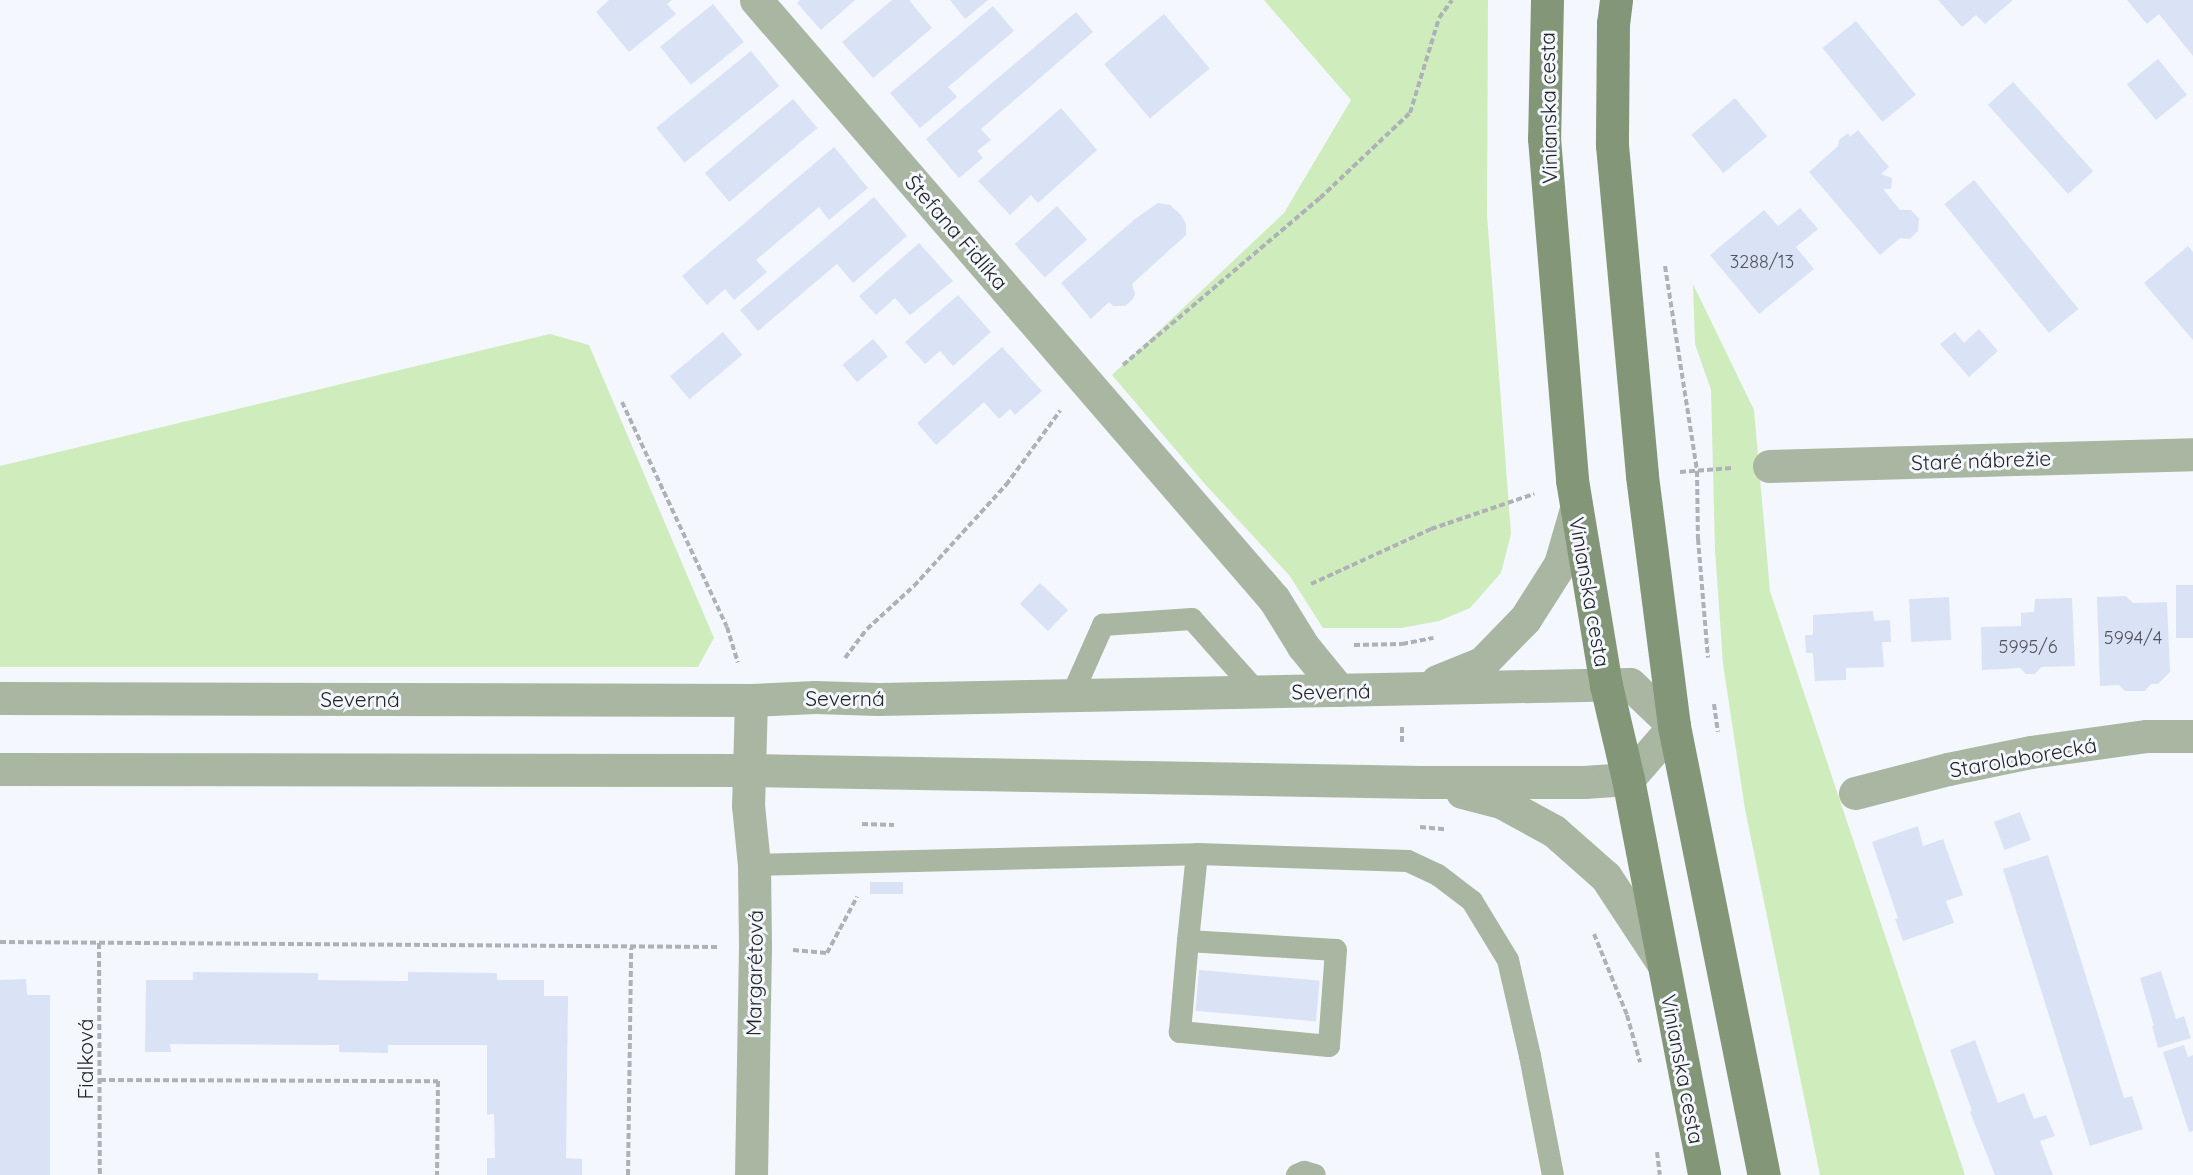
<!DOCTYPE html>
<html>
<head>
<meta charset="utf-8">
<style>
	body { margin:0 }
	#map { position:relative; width:2193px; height:1175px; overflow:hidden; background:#f4f7fe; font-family:Quicksand,sans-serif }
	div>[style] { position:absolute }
	.green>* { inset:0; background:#cfecbd }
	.building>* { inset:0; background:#dae2f6; transform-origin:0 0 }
	.path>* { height:4px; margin-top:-2px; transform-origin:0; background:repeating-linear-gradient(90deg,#aeb1b6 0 6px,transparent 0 9px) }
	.lane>* { height:22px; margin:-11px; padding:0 11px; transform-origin:11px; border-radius:11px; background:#a9b6a1 }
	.street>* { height:33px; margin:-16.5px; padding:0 16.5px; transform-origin:16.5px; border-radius:16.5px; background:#a9b6a1 }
	.secondary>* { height:33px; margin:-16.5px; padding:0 16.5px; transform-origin:16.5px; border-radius:16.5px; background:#839678 }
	span { translate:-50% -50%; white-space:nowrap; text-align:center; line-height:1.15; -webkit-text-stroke:6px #f4f7fe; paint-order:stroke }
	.number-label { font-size:18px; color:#505359 }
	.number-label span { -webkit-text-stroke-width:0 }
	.street-label { font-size:21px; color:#222325 }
</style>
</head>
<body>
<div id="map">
	<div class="green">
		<i style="clip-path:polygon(1264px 0,1488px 0,1487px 215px,1511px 534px,1501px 573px,1470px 608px,1439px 621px,1401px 628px,1323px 628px,1289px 575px,1204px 483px,1112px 375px,1284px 213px,1351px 100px)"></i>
		<i style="clip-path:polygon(1693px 284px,1754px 410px,1770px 591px,1965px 1175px,1820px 1175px,1745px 809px,1723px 664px,1715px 550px,1711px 390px,1695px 344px)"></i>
		<i style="clip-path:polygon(550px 334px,589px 345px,714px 638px,698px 667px,0 667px,0 466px)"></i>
	</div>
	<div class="building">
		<i style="clip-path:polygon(609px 0,672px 0,667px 4px,676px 14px,629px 52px,596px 12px)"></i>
		<i style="clip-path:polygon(800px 0,855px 0,821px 30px,797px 3px)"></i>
		<i style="clip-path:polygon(892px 0,909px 0,932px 28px,873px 78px,842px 42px)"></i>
		<i style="clip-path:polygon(950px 0,988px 0,965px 19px)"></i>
		<i style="clip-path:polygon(1938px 0,2013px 0,1985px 24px,1976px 15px,1962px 27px)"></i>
		<i style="clip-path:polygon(2127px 0,2193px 0,2193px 56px,2159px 14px,2147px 24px)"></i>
		<i style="left:713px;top:4px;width:49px;height:68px;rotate:51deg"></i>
		<i style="clip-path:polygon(993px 6px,1014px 31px,948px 87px,957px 97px,920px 128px,890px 93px)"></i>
		<i style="clip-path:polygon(1076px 12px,1093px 32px,981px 129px,991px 140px,977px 151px,983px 158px,959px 178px,926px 139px)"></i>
		<i style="left:1164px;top:14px;width:71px;height:78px;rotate:50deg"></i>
		<i style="left:1856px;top:21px;width:95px;height:43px;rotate:51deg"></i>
		<i style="left:751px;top:51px;width:45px;height:122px;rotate:51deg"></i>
		<i style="left:2158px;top:59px;width:46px;height:40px;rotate:51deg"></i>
		<i style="left:2013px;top:82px;width:120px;height:34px;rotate:48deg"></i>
		<i style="left:1735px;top:98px;width:50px;height:57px;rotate:50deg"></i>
		<i style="left:793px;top:99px;width:38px;height:115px;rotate:50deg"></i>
		<i style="clip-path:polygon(1061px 108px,1097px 150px,1038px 203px,1031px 195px,1010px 215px,978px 181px)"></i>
		<i style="clip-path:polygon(1858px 130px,1889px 167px,1881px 174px,1892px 178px,1891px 189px,1883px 189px,1900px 210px,1911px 210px,1919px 219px,1918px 231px,1910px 239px,1900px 238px,1880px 255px,1809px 172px,1838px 146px,1839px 140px,1848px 133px,1850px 137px)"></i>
		<i style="clip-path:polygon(834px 147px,868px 188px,829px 220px,819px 207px,756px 260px,767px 272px,734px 300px,725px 289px,707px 305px,682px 276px)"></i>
		<i style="left:1974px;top:180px;width:166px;height:38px;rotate:51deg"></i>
		<i style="clip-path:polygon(874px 197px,907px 236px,853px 283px,837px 264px,758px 331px,740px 310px)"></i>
		<i style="clip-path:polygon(1158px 203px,1170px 205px,1181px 215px,1186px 224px,1186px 235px,1132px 284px,1135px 294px,1133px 299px,1125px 306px,1113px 306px,1109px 302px,1091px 319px,1061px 283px,1135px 219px)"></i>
		<i style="left:1057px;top:206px;width:45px;height:57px;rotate:48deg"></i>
		<i style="clip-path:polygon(1800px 208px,1818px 229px,1796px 247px,1814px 269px,1759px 314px,1710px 255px,1764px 210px,1778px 226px)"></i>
		<i style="clip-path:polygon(919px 243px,953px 281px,910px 315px,895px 298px,876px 315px,859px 296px)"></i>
		<i style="clip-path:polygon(2188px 246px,2193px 252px,2193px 340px,2144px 283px)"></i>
		<i style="clip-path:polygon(958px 295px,991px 332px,953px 366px,940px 351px,925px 364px,905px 342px)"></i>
		<i style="clip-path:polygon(1979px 329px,1998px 351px,1969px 377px,1940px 344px,1955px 332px,1964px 343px)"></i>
		<i style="left:723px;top:332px;width:30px;height:69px;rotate:50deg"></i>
		<i style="left:873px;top:339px;width:23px;height:40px;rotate:50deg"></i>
		<i style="clip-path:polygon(1002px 347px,1042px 391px,1015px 415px,1010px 409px,999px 419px,984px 402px,936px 445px,917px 423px)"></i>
		<i style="left:1040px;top:583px;width:39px;height:29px;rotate:44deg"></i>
		<i style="left:2193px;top:585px;width:53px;height:17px;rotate:90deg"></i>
		<i style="clip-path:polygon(2126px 596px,2133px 603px,2167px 602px,2170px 672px,2158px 684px,2151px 684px,2145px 691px,2125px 691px,2119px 685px,2100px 686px,2097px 597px)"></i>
		<i style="left:1949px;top:597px;width:43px;height:40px;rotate:87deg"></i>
		<i style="clip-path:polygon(2072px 598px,2075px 666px,2041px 667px,2035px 674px,2026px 674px,2020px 668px,1982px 670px,1981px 627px,2021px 626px,2021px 613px,2034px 612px,2035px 599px)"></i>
		<i style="clip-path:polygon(1873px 611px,1874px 621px,1890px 620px,1891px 642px,1882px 642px,1884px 667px,1846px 668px,1846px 680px,1815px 681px,1813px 653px,1806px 653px,1805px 635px,1813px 635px,1813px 615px)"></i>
		<i style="left:2020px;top:812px;width:30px;height:28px;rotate:69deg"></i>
		<i style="clip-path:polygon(1918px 826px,1923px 846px,1943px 839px,1963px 895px,1946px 901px,1954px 923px,1903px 941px,1895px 919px,1898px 918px,1872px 842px)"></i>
		<i style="clip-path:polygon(2048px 855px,2124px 1098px,2132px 1096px,2143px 1129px,2090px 1146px,2003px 869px)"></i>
		<i style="left:870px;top:882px;width:33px;height:12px"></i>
		<i style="left:1199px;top:970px;width:121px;height:41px;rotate:5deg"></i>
		<i style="clip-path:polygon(2161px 971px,2176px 1019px,2184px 1016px,2191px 1038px,2158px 1048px,2152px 1026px,2154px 1026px,2140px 978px)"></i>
		<i style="clip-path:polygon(193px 972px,318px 973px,318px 980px,400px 981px,408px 981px,408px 972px,497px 973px,497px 980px,544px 980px,544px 996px,568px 996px,566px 1158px,582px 1159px,582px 1175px,487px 1175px,487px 1158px,495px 1158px,494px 1114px,487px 1115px,487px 1045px,388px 1045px,388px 1053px,339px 1052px,339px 1045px,170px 1044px,171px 1052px,145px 1052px,146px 980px,193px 980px)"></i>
		<i style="clip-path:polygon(26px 979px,27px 995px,50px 995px,50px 1175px,0 1175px,0 980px)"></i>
		<i style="clip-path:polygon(1975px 1040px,1998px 1103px,2024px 1093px,2034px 1119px,2046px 1115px,2055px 1136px,2040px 1141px,2053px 1175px,1995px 1175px,1970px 1112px,1972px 1111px,1950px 1050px)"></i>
		<i style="clip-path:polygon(2184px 1045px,2188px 1057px,2193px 1055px,2193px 1131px,2189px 1132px,2163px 1052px)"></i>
	</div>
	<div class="path">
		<i style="left:1665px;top:266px;width:207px;rotate:81.1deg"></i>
		<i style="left:1697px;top:471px;width:68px;rotate:89.2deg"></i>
		<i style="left:1698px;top:539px;width:119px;rotate:85.2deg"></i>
		<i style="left:1123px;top:365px;width:258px;rotate:-40.3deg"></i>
		<i style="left:1320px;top:198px;width:124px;rotate:-43.4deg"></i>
		<i style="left:1410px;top:113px;width:99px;rotate:-73deg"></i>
		<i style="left:1439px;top:18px;width:22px;rotate:-54deg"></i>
		<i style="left:622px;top:402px;width:248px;rotate:65deg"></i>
		<i style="left:727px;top:627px;width:37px;rotate:73deg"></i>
		<i style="left:1680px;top:472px;width:52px;rotate:-4.4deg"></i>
		<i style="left:1311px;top:584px;width:132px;rotate:-24.6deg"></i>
		<i style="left:1431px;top:529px;width:109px;rotate:-18.8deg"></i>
		<i style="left:1354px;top:645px;width:48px;rotate:-1.2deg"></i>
		<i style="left:1402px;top:644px;width:32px;rotate:-11deg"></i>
		<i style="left:845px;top:658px;width:36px;rotate:-53deg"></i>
		<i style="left:867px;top:629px;width:64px;rotate:-42.5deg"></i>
		<i style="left:914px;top:586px;width:137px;rotate:-47.7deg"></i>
		<i style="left:1006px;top:485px;width:92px;rotate:-53.9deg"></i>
		<i style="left:1714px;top:704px;width:28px;rotate:82deg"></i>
		<i style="left:1402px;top:727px;width:16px;rotate:90deg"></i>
		<i style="left:862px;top:824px;width:32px;rotate:2deg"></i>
		<i style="left:1420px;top:827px;width:25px;rotate:5deg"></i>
		<i style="left:1594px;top:934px;width:87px;rotate:67.8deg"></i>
		<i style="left:1627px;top:1015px;width:49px;rotate:74.5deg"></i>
		<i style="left:0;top:942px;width:717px;rotate:0.4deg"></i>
		<i style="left:99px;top:943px;width:232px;rotate:89.8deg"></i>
		<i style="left:793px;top:950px;width:34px;rotate:5deg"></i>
		<i style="left:827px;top:953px;width:64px;rotate:-61.8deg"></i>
		<i style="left:100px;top:1080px;width:338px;rotate:0.2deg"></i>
		<i style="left:438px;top:1081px;width:94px;rotate:90.6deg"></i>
		<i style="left:1657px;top:1152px;width:23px;rotate:83deg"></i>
		<i style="left:628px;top:1175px;width:227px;rotate:-89.2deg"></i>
	</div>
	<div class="lane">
		<i style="left:1072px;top:695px;width:77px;rotate:-66.1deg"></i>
		<i style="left:1103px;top:625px;width:89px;rotate:-3.9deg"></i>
		<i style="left:1192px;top:619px;width:98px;rotate:48.3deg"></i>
		<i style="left:754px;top:865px;width:443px;rotate:-1.4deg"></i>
		<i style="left:1197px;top:854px;width:211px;rotate:1.9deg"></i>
		<i style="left:1408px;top:861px;width:33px;rotate:25deg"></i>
		<i style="left:1438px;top:875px;width:43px;rotate:37.4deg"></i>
		<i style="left:1472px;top:901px;width:69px;rotate:58.6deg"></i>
		<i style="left:1508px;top:960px;width:98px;rotate:77.1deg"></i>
		<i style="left:1530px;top:1056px;width:121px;rotate:79.1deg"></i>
		<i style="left:1188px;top:941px;width:148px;rotate:3.5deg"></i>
		<i style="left:1336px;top:950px;width:96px;rotate:94.2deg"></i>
		<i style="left:1329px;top:1046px;width:150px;rotate:-174.6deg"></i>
		<i style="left:1180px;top:1032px;width:91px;rotate:-85deg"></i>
		<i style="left:1188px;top:941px;width:87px;rotate:-84.1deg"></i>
		<i style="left:1297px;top:1175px;width:8px;rotate:-23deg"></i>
		<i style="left:1304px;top:1172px;width:11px;rotate:15deg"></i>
	</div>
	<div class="street">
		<i style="left:756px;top:0;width:792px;rotate:49.15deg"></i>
		<i style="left:1274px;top:599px;width:55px;rotate:58.3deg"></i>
		<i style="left:1303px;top:646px;width:57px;rotate:50.7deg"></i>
		<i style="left:1769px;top:466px;width:424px;rotate:-1.6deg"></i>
		<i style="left:1437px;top:681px;width:48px;rotate:-21.8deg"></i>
		<i style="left:1482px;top:663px;width:62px;rotate:-45.7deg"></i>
		<i style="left:1525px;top:619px;width:65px;rotate:-57.5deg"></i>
		<i style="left:1560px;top:564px;width:57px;rotate:-73.8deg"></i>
		<i style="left:0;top:698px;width:751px;rotate:0.15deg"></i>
		<i style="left:751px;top:700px;width:64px;rotate:-2.7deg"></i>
		<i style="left:815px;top:697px;width:63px;rotate:1.8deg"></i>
		<i style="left:878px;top:699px;width:752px;rotate:-1.14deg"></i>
		<i style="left:1630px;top:684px;width:61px;rotate:43.7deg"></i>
		<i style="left:1674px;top:726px;width:70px;rotate:131deg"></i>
		<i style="left:1628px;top:779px;width:44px;rotate:176.1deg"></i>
		<i style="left:1584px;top:782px;width:162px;rotate:180deg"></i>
		<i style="left:1422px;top:782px;width:672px;rotate:-178.98deg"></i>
		<i style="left:750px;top:770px;width:750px;rotate:-179.92deg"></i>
		<i style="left:751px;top:700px;width:105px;rotate:91.6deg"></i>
		<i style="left:748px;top:805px;width:60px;rotate:84.3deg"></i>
		<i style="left:754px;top:865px;width:82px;rotate:89.3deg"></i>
		<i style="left:755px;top:947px;width:228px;rotate:91deg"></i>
		<i style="left:1462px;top:792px;width:40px;rotate:14.4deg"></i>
		<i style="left:1501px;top:802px;width:60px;rotate:28.7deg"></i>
		<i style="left:1554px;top:831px;width:69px;rotate:41.5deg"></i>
		<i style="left:1606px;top:877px;width:102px;rotate:56.6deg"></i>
		<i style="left:1855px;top:793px;width:96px;rotate:-14.5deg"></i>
		<i style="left:1948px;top:769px;width:85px;rotate:-11.6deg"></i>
		<i style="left:2031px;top:752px;width:117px;rotate:-7.9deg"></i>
		<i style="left:2147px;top:736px;width:46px"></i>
	</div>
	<div class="secondary">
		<i style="left:1547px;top:0;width:138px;rotate:91.2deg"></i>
		<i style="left:1544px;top:138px;width:343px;rotate:85.3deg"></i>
		<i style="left:1572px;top:480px;width:208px;rotate:80.6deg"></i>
		<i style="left:1606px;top:685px;width:97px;rotate:76.8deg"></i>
		<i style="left:1628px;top:779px;width:403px;rotate:79.1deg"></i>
		<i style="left:1616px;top:0;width:23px;rotate:97deg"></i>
		<i style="left:1613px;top:23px;width:122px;rotate:90.5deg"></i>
		<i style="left:1612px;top:145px;width:332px;rotate:84.8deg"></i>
		<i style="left:1642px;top:476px;width:252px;rotate:82.7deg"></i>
		<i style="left:1674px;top:726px;width:458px;rotate:78.7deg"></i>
	</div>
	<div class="number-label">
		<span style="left:1762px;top:262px">3288/13</span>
		<span style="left:2133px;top:638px">5994/4</span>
		<span style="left:2028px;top:647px">5995/6</span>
	</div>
	<div class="street-label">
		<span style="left:1548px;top:108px;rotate:-91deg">Vinianska cesta</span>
		<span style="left:957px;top:232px;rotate:49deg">Štefana Fidlíka</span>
		<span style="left:1981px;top:460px;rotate:-2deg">Staré nábrežie</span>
		<span style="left:1590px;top:592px;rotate:80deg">Vinianska cesta</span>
		<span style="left:1331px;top:691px;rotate:-1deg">Severná</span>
		<span style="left:845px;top:698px">Severná</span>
		<span style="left:360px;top:699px">Severná</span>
		<span style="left:2023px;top:757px;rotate:-10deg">Starolaborecká</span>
		<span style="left:754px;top:973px;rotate:-89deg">Margarétová</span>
		<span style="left:85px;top:1059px;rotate:-90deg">Fialková</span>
		<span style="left:1683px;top:1069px;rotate:79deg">Vinianska cesta</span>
	</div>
</div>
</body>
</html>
